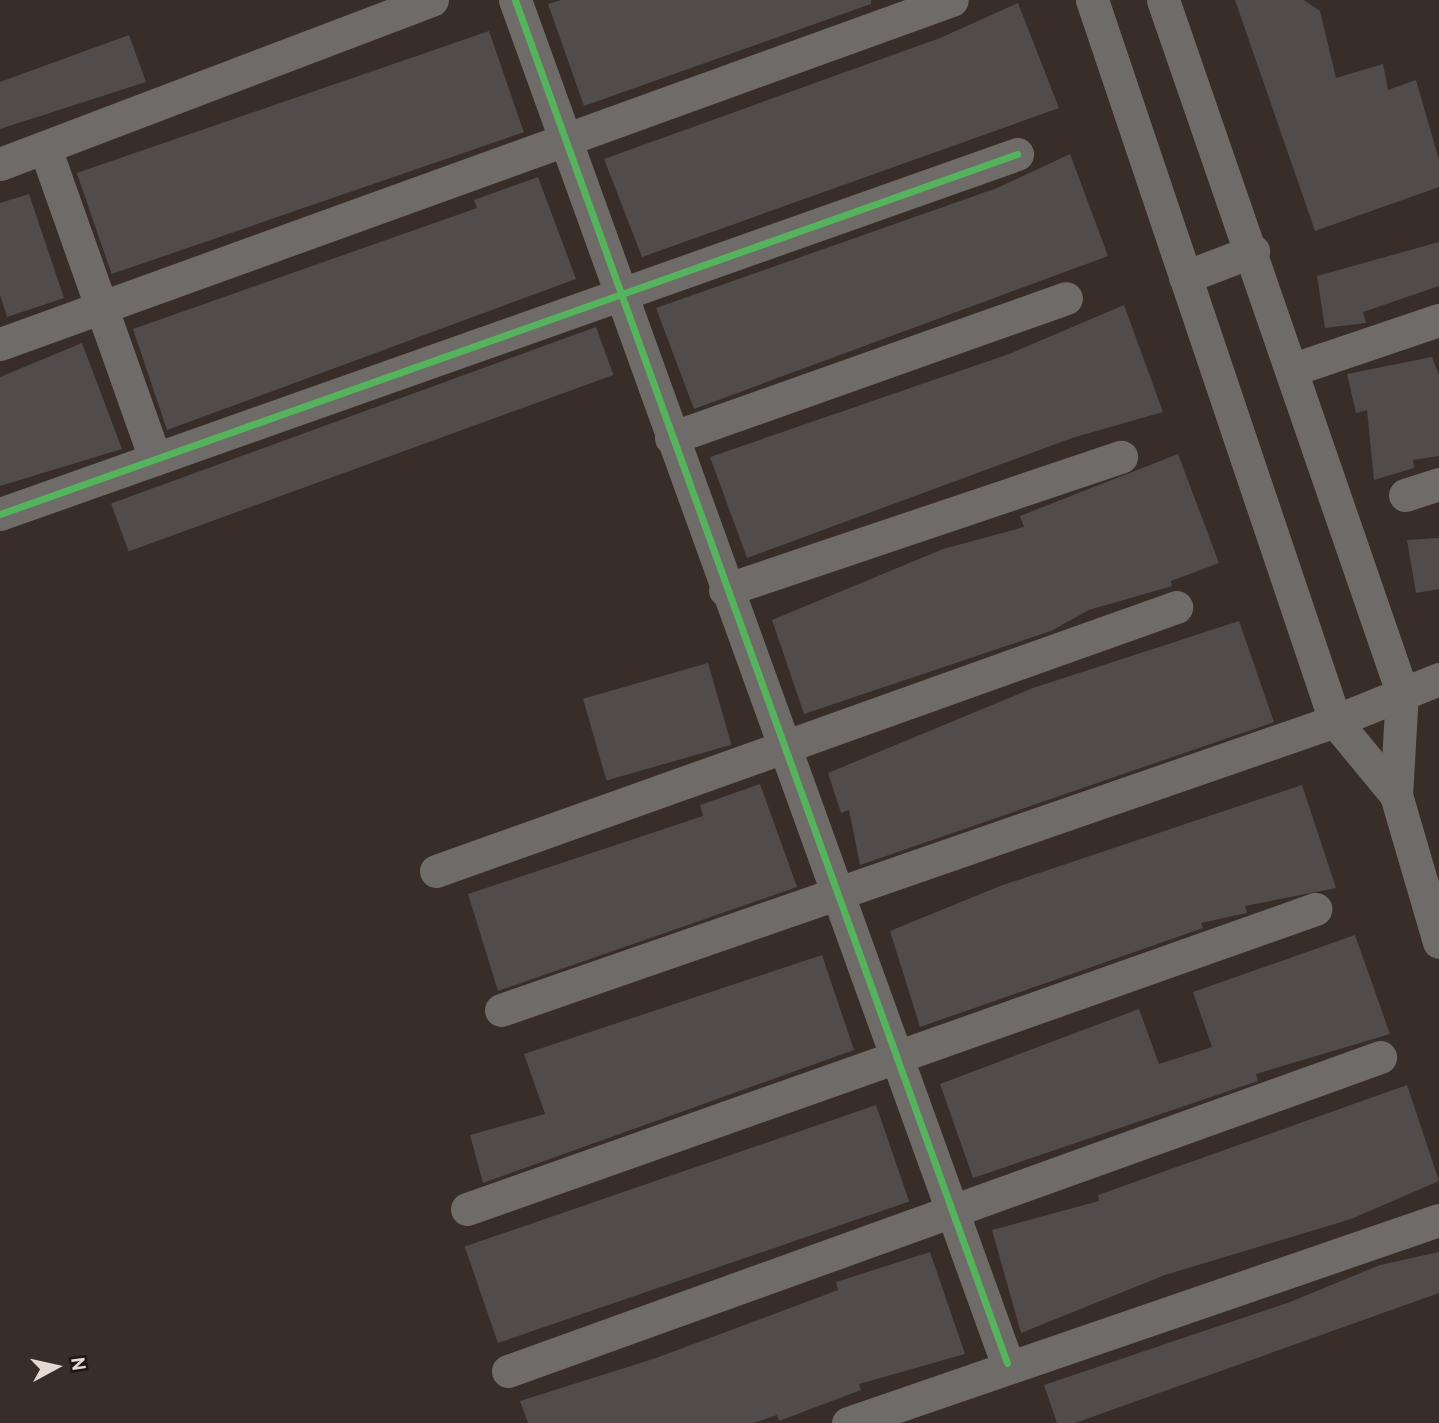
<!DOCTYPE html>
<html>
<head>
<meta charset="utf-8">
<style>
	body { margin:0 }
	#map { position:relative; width:1439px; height:1423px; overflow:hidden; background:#382d28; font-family:Overpass,sans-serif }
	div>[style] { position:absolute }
	.building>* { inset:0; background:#514b4c; transform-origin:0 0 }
	.street>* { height:33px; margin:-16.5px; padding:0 16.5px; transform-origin:16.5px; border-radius:16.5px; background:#6f6b68 }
	.cycleway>* { height:7px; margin:-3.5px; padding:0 3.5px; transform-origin:3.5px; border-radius:3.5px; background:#56b35d }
	span { translate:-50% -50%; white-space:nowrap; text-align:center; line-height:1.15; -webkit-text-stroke:5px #1f1612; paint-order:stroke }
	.north { position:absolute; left:21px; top:1332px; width:70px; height:70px; -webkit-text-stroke:5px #1f1612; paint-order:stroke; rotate:82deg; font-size:19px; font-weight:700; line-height:28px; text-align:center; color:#e6d9d3 }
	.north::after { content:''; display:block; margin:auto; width:24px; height:32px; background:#e6d9d3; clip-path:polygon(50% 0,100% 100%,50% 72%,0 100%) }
</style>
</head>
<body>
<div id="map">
	<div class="building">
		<i style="clip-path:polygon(561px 0,871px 0,871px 4px,584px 106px,548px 4px)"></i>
		<i style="clip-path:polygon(1235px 0,1304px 0,1320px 11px,1336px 78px,1383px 64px,1388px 90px,1416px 80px,1439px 160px,1439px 187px,1315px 231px)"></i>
		<i style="clip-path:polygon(1018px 3px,1059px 108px,642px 257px,604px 159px,940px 38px)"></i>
		<i style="left:489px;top:31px;width:107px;height:436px;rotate:71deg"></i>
		<i style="clip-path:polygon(129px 35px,146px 82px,0 129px,0 82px)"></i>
		<i style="clip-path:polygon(1070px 154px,1108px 256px,694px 409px,656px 308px,997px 188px)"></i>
		<i style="clip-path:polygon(538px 177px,576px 279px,167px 430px,133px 329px,477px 208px,474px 200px)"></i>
		<i style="clip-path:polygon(29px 194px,64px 298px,7px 317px,0 295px,0 203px)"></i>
		<i style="clip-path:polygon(1439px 242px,1439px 286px,1363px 312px,1366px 323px,1325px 328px,1317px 276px)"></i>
		<i style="clip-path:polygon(1124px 305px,1163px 412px,1072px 438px,747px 558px,710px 457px,1009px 354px)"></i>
		<i style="left:596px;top:327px;width:51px;height:516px;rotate:70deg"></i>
		<i style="clip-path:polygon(82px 343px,122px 449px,0 486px,0 377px)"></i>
		<i style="clip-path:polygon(1432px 357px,1439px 375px,1439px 456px,1413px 460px,1414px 468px,1374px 480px,1367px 410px,1356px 413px,1347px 374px)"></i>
		<i style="clip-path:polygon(1178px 454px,1219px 563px,1171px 581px,1172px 586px,1089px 610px,1051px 631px,804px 714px,772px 620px,943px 549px,1024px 527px,1020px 516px)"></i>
		<i style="clip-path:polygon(1439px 538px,1439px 589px,1416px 593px,1407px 540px)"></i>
		<i style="clip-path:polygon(1239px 621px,1274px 722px,860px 865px,849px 810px,841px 813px,828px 773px,1033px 688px)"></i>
		<i style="left:708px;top:663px;width:85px;height:130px;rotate:74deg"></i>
		<i style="clip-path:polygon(760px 784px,797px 887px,498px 991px,468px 894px,703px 816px,700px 805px)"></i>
		<i style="clip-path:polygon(1302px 785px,1336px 888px,1245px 906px,1247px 913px,1201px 923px,1203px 928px,920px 1027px,890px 931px,1000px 886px)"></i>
		<i style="clip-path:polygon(1355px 935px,1390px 1034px,1256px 1074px,1258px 1081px,973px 1178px,940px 1084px,1139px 1009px,1159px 1064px,1212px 1047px,1193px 992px)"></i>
		<i style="clip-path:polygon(822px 955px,854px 1050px,483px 1183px,470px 1135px,545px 1114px,524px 1054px)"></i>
		<i style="clip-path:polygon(1407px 1085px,1439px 1181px,1351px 1219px,1165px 1275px,1021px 1333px,992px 1230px,1099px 1201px,1098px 1195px)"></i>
		<i style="left:876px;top:1105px;width:102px;height:435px;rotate:71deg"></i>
		<i style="clip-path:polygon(930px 1252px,965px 1354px,859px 1384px,861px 1390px,779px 1421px,777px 1415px,754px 1423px,528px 1423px,520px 1401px,656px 1358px,838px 1290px,836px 1282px)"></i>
		<i style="clip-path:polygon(1439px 1252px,1439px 1293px,1075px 1423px,1057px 1423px,1044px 1385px,1290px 1302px,1380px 1265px)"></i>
	</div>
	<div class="street">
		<i style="left:515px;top:0;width:1449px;rotate:70.15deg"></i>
		<i style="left:1092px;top:0;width:761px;rotate:71.37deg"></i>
		<i style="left:1335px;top:721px;width:96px;rotate:50.5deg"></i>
		<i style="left:1396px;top:795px;width:153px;rotate:73.7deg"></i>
		<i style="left:1163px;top:0;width:732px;rotate:70.95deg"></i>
		<i style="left:1402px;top:692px;width:103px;rotate:93.3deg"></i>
		<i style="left:45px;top:148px;width:330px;rotate:70.5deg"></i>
		<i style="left:0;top:164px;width:462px;rotate:-20.8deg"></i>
		<i style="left:1185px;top:277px;width:73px;rotate:-20.9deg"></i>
		<i style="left:0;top:344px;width:1012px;rotate:-19.87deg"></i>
		<i style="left:1294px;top:369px;width:153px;rotate:-18.7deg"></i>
		<i style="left:671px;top:438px;width:419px;rotate:-19.5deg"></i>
		<i style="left:1405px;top:495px;width:36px;rotate:-18deg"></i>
		<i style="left:0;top:514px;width:1079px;rotate:-19.49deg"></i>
		<i style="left:725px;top:590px;width:418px;rotate:-18.6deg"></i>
		<i style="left:436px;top:871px;width:786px;rotate:-19.63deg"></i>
		<i style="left:501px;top:1010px;width:883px;rotate:-19.11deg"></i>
		<i style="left:1335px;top:721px;width:112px;rotate:-22deg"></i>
		<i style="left:467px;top:1209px;width:900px;rotate:-19.48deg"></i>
		<i style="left:508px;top:1371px;width:927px;rotate:-19.8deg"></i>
		<i style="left:848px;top:1423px;width:625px;rotate:-18.96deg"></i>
	</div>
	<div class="cycleway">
		<i style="left:515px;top:0;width:1449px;rotate:70.15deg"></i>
		<i style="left:0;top:514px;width:1079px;rotate:-19.49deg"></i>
	</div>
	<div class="north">N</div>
</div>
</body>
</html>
